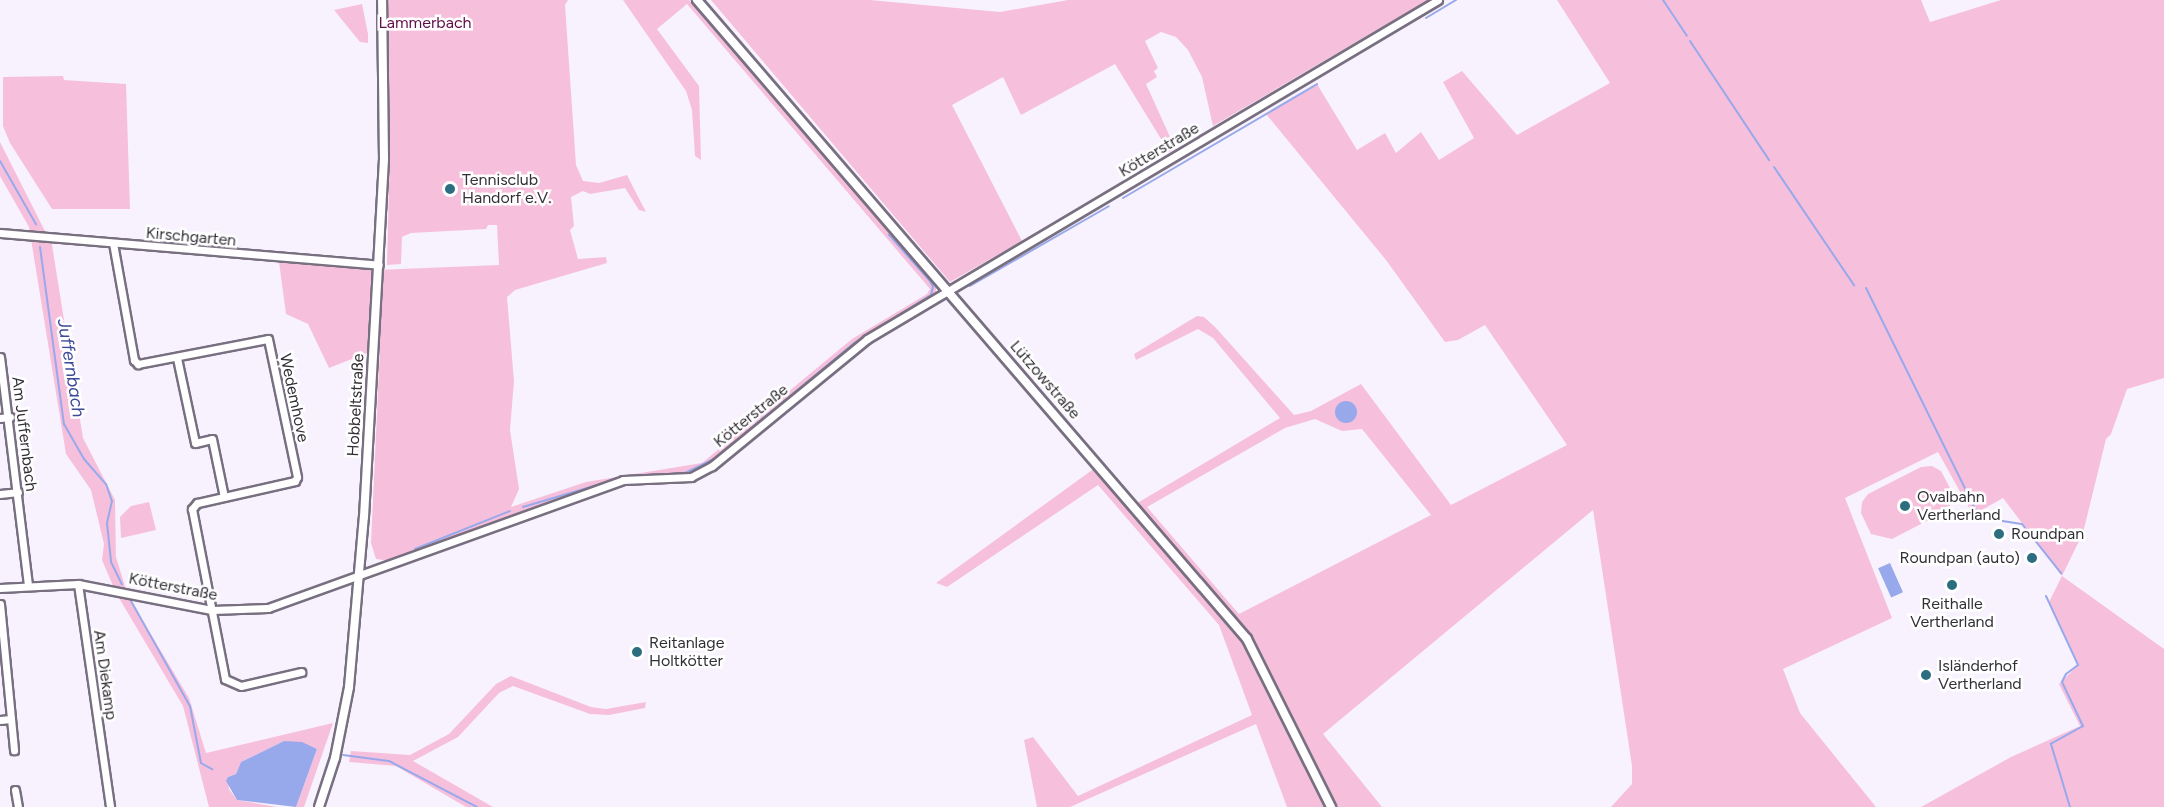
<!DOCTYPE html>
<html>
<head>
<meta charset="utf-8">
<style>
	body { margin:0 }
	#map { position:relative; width:2164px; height:807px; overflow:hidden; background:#f8f2fe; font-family:Figtree,sans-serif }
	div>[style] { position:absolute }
	.green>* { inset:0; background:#f6c0dd }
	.water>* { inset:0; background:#98a9eb; transform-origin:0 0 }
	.round { border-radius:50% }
	.stream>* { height:2px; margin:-1px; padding:0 1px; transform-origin:1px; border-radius:1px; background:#98a9eb }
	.roads { filter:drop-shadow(2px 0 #786f80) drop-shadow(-2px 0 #786f80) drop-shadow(0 2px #786f80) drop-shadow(0 -2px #786f80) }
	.minor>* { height:7px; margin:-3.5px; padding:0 3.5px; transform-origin:3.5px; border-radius:3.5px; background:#fff }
	.tertiary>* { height:8px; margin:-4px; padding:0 4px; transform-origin:4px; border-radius:4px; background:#fff }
	.dots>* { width:16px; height:16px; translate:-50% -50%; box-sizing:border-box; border:3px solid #fff; border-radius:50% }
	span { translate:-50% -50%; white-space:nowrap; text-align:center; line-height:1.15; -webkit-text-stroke:5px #fff; paint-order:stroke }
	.park-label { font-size:16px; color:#610e46 }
	.street-label { font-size:16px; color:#322f36 }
	.poi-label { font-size:16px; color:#322f36 }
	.left { translate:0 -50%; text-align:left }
	.right { translate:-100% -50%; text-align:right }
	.water-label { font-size:18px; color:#3d4a98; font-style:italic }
</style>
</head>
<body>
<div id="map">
	<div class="green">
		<i style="clip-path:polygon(386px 0,568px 0,565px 5px,576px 165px,583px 181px,599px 183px,627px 175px,646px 212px,639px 210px,625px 188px,590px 194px,583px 191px,571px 197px,574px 226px,570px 230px,578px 259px,606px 257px,607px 263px,515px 290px,507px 297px,514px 381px,510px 430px,519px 489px,511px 507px,586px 482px,702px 463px,852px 339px,927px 294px,930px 289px,687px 4px,657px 29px,699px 86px,701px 160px,695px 156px,692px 110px,686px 91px,623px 0,689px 0,936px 284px,936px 297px,867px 339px,712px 466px,691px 477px,623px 480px,586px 489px,392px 561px,376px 559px,371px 543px,380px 348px,329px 368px,308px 324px,286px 314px,279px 262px,376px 270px,499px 265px,497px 225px,488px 225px,486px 229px,411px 233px,402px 237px,401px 264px,387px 265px,390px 147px)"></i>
		<i style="clip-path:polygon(711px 0,870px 0,1000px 12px,1068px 0,1428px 0,1213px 126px,1202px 77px,1188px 50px,1176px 37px,1161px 32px,1145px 41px,1158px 68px,1154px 71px,1157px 77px,1146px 84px,1176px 150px,1169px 152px,1115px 64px,1021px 115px,1003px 77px,952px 105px,1022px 241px,950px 282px)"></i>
		<i style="clip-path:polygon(evenodd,1557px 0,1921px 0,1930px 22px,2001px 0,2164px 0,2164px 378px,2127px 389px,2111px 434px,2106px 439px,2083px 533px,2062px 576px,2164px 649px,2164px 807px,1921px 807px,2011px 757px,2080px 726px,2059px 684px,2078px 665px,2049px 602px,2062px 576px,2003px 498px,1973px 515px,1938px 452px,1845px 498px,1892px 618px,1783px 669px,1800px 713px,1876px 807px,1611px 807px,1632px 784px,1632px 766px,1593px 510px,1323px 734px,1382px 807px,1287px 807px,1256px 724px,1070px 807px,1037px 807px,1024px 740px,1033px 737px,1078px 796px,1252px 715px,1219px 625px,1098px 485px,947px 587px,936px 583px,1099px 465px,1134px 505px,1280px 418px,1213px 338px,1198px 329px,1136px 360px,1134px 354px,1197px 316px,1204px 317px,1216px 328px,1294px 415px,1311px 411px,1361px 384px,1451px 505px,1567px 445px,1485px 325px,1458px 340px,1445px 342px,1386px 260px,1266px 114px,1317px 84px,1357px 150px,1385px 133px,1396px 153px,1421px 132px,1439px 160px,1474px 138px,1443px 82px,1462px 71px,1517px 135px,1610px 83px,1557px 0,1315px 419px,1342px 431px,1362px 429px,1431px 515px,1239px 614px,1147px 507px,1285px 428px,1315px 419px)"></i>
		<i style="clip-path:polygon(362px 4px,368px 34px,368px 43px,360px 42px,334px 10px)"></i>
		<i style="clip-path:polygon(63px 76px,64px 80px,126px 84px,130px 209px,52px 209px,10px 143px,3px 126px,3px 77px)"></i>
		<i style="clip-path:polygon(0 142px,52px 245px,83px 438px,115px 500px,116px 557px,128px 596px,189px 698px,206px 753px,333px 723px,304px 807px,296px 807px,317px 749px,284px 741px,241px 762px,236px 774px,228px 777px,229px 789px,237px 800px,277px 807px,209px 807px,183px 706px,116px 593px,102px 560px,104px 544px,91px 490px,66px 454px,29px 227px,0 176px)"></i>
		<i style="clip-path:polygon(1932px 466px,1941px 471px,1952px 492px,1953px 501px,1946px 511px,1892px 539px,1871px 534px,1861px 513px,1862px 502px,1868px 494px,1921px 467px)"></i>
		<i style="clip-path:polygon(149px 502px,156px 530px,121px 538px,120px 517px,131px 506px)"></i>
		<i style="clip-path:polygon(511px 676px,591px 707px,606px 709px,646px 702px,645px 708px,609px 715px,590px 714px,513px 686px,499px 693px,458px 737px,413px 761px,493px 807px,466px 807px,396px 766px,349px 762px,351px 751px,410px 755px,449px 734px,496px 684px)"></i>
	</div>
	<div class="water">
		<i class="round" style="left:1335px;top:401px;width:22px;height:22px"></i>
		<i style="left:1890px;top:563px;width:32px;height:13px;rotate:66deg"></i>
		<i style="clip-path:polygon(284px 741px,302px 742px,317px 749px,296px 807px,237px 800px,226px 781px,228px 777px,236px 774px,241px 762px)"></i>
	</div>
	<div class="stream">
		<i style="left:1663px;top:0;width:43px;rotate:56.3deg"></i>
		<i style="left:1426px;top:18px;width:35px;rotate:-31deg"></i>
		<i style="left:1690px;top:41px;width:143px;rotate:56.4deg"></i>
		<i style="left:0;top:161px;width:73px;rotate:60.3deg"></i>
		<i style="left:1774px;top:167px;width:143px;rotate:55.9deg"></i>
		<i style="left:1123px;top:198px;width:225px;rotate:-30.4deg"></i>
		<i style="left:40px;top:247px;width:179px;rotate:82.3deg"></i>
		<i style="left:64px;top:424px;width:40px;rotate:60.3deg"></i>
		<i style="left:84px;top:459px;width:33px;rotate:49deg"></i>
		<i style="left:106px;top:484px;width:18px;rotate:71deg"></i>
		<i style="left:112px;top:501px;width:23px;rotate:103deg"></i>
		<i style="left:107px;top:523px;width:39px;rotate:84deg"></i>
		<i style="left:111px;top:562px;width:25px;rotate:64deg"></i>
		<i style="left:970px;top:286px;width:160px;rotate:-29.9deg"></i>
		<i style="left:1866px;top:288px;width:249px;rotate:63.7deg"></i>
		<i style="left:647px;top:476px;width:38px;rotate:-5deg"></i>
		<i style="left:685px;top:473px;width:32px;rotate:-26deg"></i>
		<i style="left:714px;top:459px;width:182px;rotate:-39.6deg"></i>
		<i style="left:854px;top:343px;width:91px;rotate:-31.9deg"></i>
		<i style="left:931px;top:295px;width:8px;rotate:-76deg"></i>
		<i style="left:933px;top:287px;width:7px;rotate:-117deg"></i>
		<i style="left:930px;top:281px;width:62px;rotate:-131.7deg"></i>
		<i style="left:523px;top:507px;width:95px;rotate:-16.5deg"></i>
		<i style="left:1996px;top:520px;width:26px;rotate:9deg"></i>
		<i style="left:2022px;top:524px;width:63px;rotate:51.5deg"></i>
		<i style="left:415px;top:549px;width:102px;rotate:-21.8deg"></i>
		<i style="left:2046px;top:596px;width:76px;rotate:65.1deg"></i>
		<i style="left:2078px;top:665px;width:15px;rotate:143deg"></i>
		<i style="left:2066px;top:674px;width:9px;rotate:117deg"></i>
		<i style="left:2062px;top:682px;width:49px;rotate:64.5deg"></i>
		<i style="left:2083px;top:726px;width:37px;rotate:151deg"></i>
		<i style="left:2051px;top:744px;width:66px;rotate:73.2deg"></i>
		<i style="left:131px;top:601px;width:120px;rotate:60.7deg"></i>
		<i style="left:190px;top:706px;width:58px;rotate:79.1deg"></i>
		<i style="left:201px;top:763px;width:13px;rotate:29deg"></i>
		<i style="left:343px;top:755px;width:46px;rotate:7.4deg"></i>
		<i style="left:389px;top:761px;width:99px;rotate:27.6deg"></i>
	</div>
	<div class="roads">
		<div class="minor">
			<i style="left:0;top:233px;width:380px;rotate:4.8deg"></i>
			<i style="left:113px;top:243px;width:119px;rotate:79.8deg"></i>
			<i style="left:134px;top:360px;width:6px;rotate:45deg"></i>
			<i style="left:138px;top:364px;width:132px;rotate:-10.9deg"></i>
			<i style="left:268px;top:339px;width:141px;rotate:78.1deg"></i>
			<i style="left:297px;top:477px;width:4px;rotate:117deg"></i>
			<i style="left:295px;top:481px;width:100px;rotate:167.3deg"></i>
			<i style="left:197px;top:503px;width:8px;rotate:130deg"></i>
			<i style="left:192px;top:509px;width:173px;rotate:79deg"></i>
			<i style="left:225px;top:679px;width:17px;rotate:24deg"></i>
			<i style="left:241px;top:686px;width:62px;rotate:-13.1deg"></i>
			<i style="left:0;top:357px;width:230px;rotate:83deg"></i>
			<i style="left:177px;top:358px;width:87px;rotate:78deg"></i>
			<i style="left:195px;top:443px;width:17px;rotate:-13deg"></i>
			<i style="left:212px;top:439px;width:59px;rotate:78.3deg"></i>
			<i style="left:0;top:418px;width:10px;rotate:-6deg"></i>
			<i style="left:0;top:494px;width:18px;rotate:-6deg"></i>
			<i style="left:78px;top:584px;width:225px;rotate:81.8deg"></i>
			<i style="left:0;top:588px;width:78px;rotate:-2.9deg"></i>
			<i style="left:78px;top:584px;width:136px;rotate:11deg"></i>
			<i style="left:212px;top:610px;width:56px;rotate:-2deg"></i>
			<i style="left:268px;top:608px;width:377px;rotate:-19.8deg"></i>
			<i style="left:623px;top:480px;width:68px;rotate:-2.5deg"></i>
			<i style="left:691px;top:477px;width:24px;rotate:-28deg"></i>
			<i style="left:712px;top:466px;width:200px;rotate:-39.3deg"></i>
			<i style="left:867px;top:339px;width:664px;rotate:-30.7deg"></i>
			<i style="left:0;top:604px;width:147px;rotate:84.5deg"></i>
			<i style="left:0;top:720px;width:11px;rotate:-5deg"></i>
			<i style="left:15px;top:790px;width:17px;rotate:80deg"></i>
		</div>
		<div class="tertiary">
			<i style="left:697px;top:0;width:843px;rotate:49.28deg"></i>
			<i style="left:1247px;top:639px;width:188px;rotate:63.4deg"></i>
			<i style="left:319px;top:807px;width:52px;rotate:-71.9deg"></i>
			<i style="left:335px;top:758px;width:72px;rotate:-78.8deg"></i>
			<i style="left:349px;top:687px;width:171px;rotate:-85deg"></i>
			<i style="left:364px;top:517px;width:359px;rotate:-86.8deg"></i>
			<i style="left:384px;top:159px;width:159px;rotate:-90.7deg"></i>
		</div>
	</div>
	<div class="dots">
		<i style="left:450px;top:189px;background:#2c6e80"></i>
		<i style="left:1905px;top:506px;background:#2c6e80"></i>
		<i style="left:1999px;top:534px;background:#2c6e80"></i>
		<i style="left:2032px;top:558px;background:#2c6e80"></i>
		<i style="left:1952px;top:585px;background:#2c6e80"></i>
		<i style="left:637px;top:652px;background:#2c6e80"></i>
		<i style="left:1926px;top:675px;background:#2c6e80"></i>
	</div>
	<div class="park-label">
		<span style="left:425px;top:23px">Lammerbach</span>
	</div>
	<div class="street-label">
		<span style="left:1159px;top:150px;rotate:-31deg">Kötterstraße</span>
		<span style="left:191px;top:237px;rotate:5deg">Kirschgarten</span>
		<span style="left:1045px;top:380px;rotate:49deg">Lützowstraße</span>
		<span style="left:294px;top:398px;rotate:78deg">Wedemhove</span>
		<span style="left:356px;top:405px;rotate:-87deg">Hobbeltstraße</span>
		<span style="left:751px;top:416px;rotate:-39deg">Kötterstraße</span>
		<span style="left:24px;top:434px;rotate:83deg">Am Juffernbach</span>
		<span style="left:173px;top:587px;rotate:11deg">Kötterstraße</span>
		<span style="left:105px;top:675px;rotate:82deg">Am Diekamp</span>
	</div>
	<div class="poi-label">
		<span class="left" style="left:462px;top:189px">Tennisclub<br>Handorf e.V.</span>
		<span class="left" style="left:1917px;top:506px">Ovalbahn<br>Vertherland</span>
		<span class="left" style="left:2011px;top:534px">Roundpan</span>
		<span class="right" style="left:2020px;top:558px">Roundpan (auto)</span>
		<span style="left:1952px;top:613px">Reithalle<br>Vertherland</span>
		<span class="left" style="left:649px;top:652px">Reitanlage<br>Holtkötter</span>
		<span class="left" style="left:1938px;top:675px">Isländerhof<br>Vertherland</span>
	</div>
	<div class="water-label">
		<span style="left:71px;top:368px;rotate:81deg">Juffernbach</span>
	</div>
</div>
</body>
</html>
